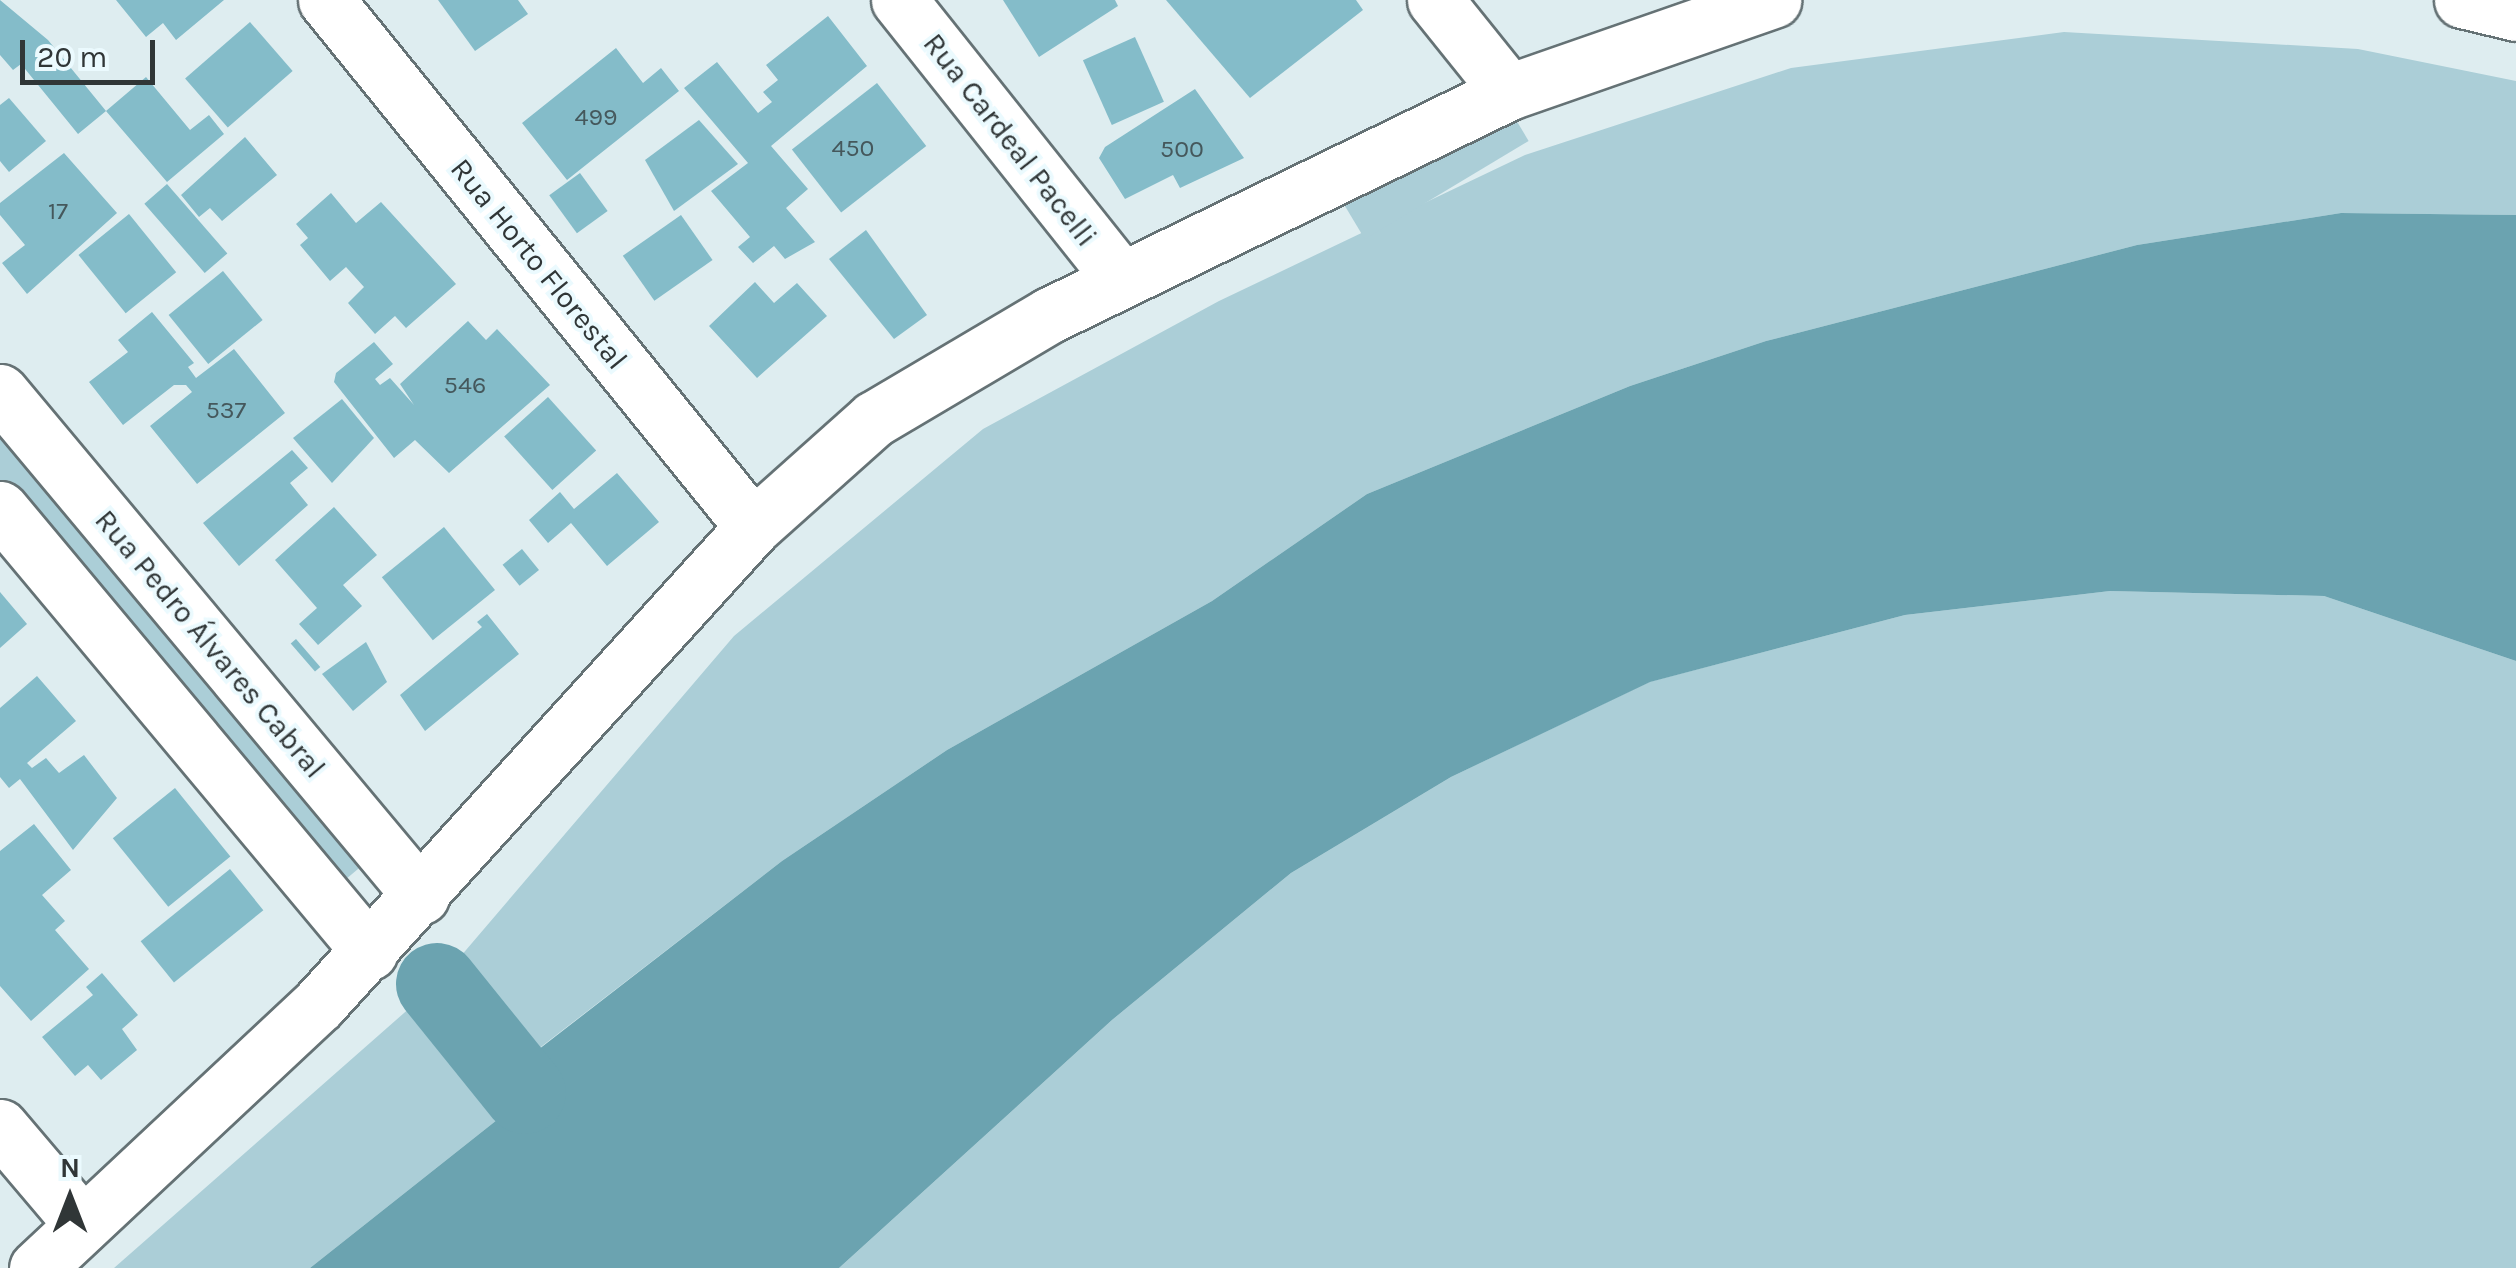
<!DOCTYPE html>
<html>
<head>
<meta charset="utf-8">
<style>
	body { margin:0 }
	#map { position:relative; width:2516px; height:1268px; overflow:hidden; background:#deedf0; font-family:Karla,sans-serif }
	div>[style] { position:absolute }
	.green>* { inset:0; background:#abced7; transform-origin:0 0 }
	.water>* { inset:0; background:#6ba3b0 }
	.river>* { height:82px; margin:-41px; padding:0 41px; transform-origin:41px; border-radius:41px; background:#6ba3b0 }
	.building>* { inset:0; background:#84bcc9; transform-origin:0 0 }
	.roads { filter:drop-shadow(2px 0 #657275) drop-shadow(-2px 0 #657275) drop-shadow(0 2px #657275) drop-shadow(0 -2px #657275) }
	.minor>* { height:55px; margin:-27.5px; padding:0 27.5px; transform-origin:27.5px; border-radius:27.5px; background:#fff }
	span { translate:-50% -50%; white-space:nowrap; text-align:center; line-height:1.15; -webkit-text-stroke:8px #ebfafe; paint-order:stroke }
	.number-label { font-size:25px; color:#45585c }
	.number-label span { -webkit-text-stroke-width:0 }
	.street-label { font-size:30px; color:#303637 }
	.north { position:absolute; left:20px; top:1148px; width:100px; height:100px; -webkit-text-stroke:8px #ebfafe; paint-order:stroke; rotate:0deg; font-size:28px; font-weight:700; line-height:40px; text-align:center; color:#303637 }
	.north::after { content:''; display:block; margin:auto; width:35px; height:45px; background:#303637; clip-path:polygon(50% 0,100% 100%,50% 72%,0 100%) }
	.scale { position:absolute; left:20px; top:40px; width:135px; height:45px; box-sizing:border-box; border:5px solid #303637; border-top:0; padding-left:12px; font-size:30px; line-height:35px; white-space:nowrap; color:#303637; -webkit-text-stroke:8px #ebfafe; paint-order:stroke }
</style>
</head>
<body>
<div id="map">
	<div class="green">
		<i style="clip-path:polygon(2064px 32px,2358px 49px,2516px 81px,2516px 215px,2341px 213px,2137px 245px,1766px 341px,1630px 386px,1367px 494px,1212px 601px,947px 750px,782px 861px,533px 1053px,468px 998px,446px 1013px,507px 1112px,310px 1268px,114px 1268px,437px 984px,734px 636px,983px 429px,1219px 301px,1525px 155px,1791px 68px)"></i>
		<i style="left:1507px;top:105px;width:42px;height:191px;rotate:59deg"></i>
		<i style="left:0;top:411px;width:581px;height:80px;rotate:50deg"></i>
		<i style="clip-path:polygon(2110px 591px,2324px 596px,2516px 661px,2516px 1268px,839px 1268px,1112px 1020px,1291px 873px,1451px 777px,1649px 682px,1905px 615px)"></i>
	</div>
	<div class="water">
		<i style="clip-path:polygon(2341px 213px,2516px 215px,2516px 661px,2324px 596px,2110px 591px,1905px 615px,1650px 682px,1451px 777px,1291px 873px,1112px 1020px,839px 1268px,310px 1268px,507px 1112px,446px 1014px,468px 998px,534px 1053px,782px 861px,947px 750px,1212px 601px,1367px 494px,1630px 386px,1766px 341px,2137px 245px)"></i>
	</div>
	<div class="river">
		<i style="left:437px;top:984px;width:140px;rotate:51.1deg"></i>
	</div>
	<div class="building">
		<i style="clip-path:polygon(0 0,48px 40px,106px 111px,78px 134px,21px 64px,13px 70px,0 55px)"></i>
		<i style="clip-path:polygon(116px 0,224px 0,176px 40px,163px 23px,146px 37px)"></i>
		<i style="clip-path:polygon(438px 0,518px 0,528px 14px,475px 51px)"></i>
		<i style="clip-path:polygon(1003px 0,1115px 0,1118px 6px,1039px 57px)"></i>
		<i style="clip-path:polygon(1166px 0,1356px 0,1363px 10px,1250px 98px)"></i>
		<i style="clip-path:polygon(828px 16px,867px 66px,771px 146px,808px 189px,786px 208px,815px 242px,785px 259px,774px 246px,753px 263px,738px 247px,750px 237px,711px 191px,748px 163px,684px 88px,717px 62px,758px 113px,772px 102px,763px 92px,778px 80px,766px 65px)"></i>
		<i style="left:250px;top:22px;width:65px;height:86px;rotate:49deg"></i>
		<i style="left:1135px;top:37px;width:71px;height:57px;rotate:66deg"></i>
		<i style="clip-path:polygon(616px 48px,643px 83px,661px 68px,679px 91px,567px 180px,522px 123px)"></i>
		<i style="clip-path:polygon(146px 77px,190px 130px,209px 115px,224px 134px,167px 182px,106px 111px)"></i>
		<i style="left:877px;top:83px;width:80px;height:108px;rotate:52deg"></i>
		<i style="clip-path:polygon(1195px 89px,1244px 158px,1180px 188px,1173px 175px,1125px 199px,1099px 158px,1105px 147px)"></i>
		<i style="clip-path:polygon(9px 98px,46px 141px,9px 172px,0 161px,0 105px)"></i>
		<i style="clip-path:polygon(699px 120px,738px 164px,674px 211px,645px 160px)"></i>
		<i style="clip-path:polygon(245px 137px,277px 175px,222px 221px,210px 208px,199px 217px,181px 195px)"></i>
		<i style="clip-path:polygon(64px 153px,117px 213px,27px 294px,2px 263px,25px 245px,0 215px,0 203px)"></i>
		<i style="left:580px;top:173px;width:47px;height:38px;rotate:54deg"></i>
		<i style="left:167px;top:184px;width:92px;height:30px;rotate:49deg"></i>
		<i style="clip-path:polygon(331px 193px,356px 223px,381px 202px,456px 284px,406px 328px,395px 316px,375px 334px,348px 303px,364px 287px,346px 267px,330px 281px,300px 245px,308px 238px,296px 224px)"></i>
		<i style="left:129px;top:214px;width:75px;height:65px;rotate:51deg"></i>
		<i style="left:681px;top:215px;width:55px;height:71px;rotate:55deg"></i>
		<i style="clip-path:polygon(866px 230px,927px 315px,894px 339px,829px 259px)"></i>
		<i style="left:223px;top:271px;width:63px;height:70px;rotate:51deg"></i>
		<i style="clip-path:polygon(755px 282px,774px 303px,797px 283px,827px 316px,757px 378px,709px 326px)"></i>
		<i style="clip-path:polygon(152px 312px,194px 363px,188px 367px,196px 378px,234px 349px,285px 413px,197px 484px,150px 426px,192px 392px,186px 385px,174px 385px,123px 425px,89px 382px,128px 352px,118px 340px)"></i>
		<i style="clip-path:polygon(468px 321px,486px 340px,497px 329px,550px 385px,449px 473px,415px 440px,394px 458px,334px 382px,336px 373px,374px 342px,393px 364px,375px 379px,380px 385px,390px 378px,414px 405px,400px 384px)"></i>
		<i style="left:548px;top:397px;width:72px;height:59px;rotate:48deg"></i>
		<i style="clip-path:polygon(342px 399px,374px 438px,332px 483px,293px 438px)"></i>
		<i style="clip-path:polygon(292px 450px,308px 468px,290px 483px,308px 505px,239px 566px,203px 523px)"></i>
		<i style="clip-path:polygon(617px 473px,659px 522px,607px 566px,571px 523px,548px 543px,529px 520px,560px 492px,574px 509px)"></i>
		<i style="clip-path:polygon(334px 507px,377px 555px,343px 585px,362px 606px,318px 645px,299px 624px,317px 608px,275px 560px)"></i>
		<i style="left:444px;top:527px;width:81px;height:80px;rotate:51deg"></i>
		<i style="left:522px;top:549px;width:27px;height:25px;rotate:51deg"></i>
		<i style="clip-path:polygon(0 592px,27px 624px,0 648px)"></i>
		<i style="clip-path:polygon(487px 614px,519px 654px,425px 731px,400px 695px,482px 627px,477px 622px)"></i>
		<i style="left:296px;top:639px;width:37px;height:7px;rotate:49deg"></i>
		<i style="clip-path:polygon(366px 642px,387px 682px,353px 711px,322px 674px)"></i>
		<i style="clip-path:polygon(37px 676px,76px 721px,27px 763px,32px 768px,46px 758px,59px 773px,84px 755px,117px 798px,73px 850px,20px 779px,9px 788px,0 777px,0 708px)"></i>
		<i style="left:175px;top:788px;width:88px;height:80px;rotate:51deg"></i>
		<i style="clip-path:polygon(34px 824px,71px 870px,42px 895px,65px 921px,55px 930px,89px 969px,31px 1021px,0 986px,0 851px)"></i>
		<i style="left:230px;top:869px;width:53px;height:115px;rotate:51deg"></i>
		<i style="clip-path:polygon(102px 973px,138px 1015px,122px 1029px,137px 1050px,101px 1080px,88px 1065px,75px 1076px,42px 1037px,93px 995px,86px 987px)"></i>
	</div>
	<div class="roads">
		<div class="minor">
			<i style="left:326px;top:0;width:678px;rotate:50.98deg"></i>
			<i style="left:899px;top:0;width:357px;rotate:51.5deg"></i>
			<i style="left:1435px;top:0;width:118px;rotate:51.2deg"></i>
			<i style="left:2462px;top:0;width:56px;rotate:13.5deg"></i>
			<i style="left:0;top:392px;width:657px;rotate:50.13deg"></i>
			<i style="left:0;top:509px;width:577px;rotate:50.13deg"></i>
			<i style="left:0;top:1127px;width:128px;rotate:49.7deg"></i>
			<i style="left:37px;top:1268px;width:386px;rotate:-43.1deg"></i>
			<i style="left:319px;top:1004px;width:645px;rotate:-47.7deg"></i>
			<i style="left:753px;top:527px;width:162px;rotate:-41.8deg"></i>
			<i style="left:874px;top:419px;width:204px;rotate:-30.6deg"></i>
			<i style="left:1050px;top:315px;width:510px;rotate:-25.91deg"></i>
			<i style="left:1509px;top:92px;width:280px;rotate:-19.2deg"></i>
		</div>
	</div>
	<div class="number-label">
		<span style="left:596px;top:117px">499</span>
		<span style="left:853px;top:148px">450</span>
		<span style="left:1182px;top:149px">500</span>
		<span style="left:58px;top:211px">17</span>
		<span style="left:465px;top:385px">546</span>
		<span style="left:226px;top:410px">537</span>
	</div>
	<div class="street-label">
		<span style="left:1010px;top:140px;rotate:52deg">Rua Cardeal Pacelli</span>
		<span style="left:539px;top:264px;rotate:51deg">Rua Horto Florestal</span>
		<span style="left:210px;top:644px;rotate:50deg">Rua Pedro Álvares Cabral</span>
	</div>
	<div class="north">N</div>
	<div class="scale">20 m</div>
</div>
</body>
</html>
